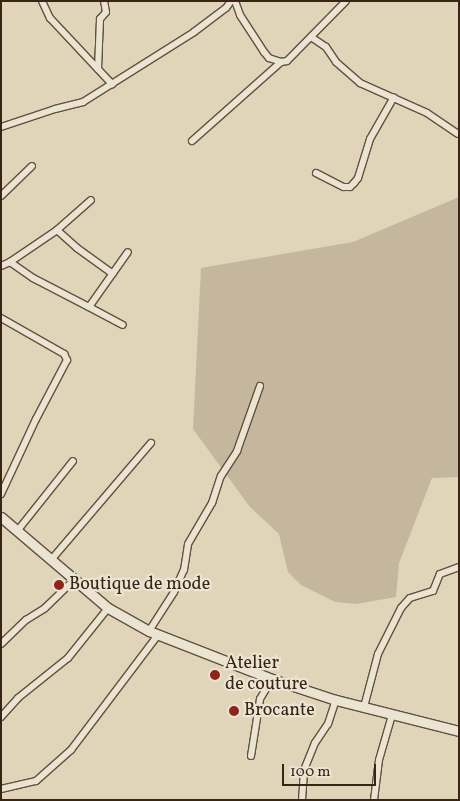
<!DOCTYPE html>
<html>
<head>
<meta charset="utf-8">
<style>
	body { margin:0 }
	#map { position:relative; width:460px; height:801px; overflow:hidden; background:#e0d5b9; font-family:Vollkorn,serif }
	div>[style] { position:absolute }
	.green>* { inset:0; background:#c4b79d }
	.roads { filter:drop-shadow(1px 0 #63503e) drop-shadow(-1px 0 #63503e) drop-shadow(0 1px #63503e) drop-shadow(0 -1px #63503e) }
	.minor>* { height:6px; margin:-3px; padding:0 3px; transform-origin:3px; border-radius:3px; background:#ebe4d2 }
	.secondary>* { height:9px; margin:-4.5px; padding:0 4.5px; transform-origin:4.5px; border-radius:4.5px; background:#ebe4d2 }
	.dots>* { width:14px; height:14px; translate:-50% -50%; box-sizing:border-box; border:2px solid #ebe4d2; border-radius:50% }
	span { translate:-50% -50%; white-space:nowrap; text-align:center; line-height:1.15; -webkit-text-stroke:4.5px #ebe4d2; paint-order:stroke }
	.poi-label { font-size:18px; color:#392415 }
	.left { translate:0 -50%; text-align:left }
	.frame { position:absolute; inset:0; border:2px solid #392415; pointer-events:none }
	.scale { position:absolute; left:282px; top:764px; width:94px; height:22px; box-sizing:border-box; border:2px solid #392415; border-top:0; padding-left:6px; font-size:15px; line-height:18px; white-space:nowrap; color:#392415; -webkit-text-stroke:4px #ebe4d2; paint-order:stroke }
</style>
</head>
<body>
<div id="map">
	<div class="green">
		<i style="clip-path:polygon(459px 197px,459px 477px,432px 478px,399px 563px,396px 597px,356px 604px,335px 602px,301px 585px,288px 572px,279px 534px,250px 507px,193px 429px,201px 268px,353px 242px)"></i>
	</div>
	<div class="roads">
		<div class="minor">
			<i style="left:42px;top:1px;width:19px;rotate:65deg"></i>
			<i style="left:50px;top:18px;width:91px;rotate:46.8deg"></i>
			<i style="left:235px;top:1px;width:15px;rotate:70deg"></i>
			<i style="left:240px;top:15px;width:44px;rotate:57deg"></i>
			<i style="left:264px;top:52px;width:8px;rotate:50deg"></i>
			<i style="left:269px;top:58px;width:13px;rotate:18deg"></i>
			<i style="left:281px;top:62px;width:6px;rotate:-9deg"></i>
			<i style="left:287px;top:61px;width:84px;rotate:-45.5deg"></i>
			<i style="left:311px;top:37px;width:18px;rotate:34deg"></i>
			<i style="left:326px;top:47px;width:18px;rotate:56deg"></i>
			<i style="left:336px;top:62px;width:32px;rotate:41deg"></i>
			<i style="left:360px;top:83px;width:73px;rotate:24.1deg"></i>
			<i style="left:427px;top:113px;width:37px;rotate:34deg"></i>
			<i style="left:98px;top:69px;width:50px;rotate:-87.7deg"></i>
			<i style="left:100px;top:19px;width:9px;rotate:-49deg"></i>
			<i style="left:106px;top:12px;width:11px;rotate:-100deg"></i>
			<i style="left:1px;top:127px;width:57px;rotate:-18.4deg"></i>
			<i style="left:55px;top:109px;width:29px;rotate:-14deg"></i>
			<i style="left:83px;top:102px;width:131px;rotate:-32.2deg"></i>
			<i style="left:194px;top:32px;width:40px;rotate:-37deg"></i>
			<i style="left:226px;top:8px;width:9px;rotate:-54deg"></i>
			<i style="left:192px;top:141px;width:119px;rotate:-41.6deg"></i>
			<i style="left:316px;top:173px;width:31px;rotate:27deg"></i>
			<i style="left:344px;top:187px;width:6px"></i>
			<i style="left:350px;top:187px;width:6px;rotate:-45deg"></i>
			<i style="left:354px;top:183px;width:6px;rotate:-51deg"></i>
			<i style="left:358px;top:178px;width:41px;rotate:-72.9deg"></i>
			<i style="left:370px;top:139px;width:48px;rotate:-60.3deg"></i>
			<i style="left:1px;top:196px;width:43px;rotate:-44.1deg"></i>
			<i style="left:57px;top:230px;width:27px;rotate:42deg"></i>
			<i style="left:77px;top:248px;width:44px;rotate:35.8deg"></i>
			<i style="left:10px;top:262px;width:57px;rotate:-34.2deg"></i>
			<i style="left:57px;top:230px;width:45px;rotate:-41.4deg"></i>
			<i style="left:1px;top:266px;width:10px;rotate:-24deg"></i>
			<i style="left:10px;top:262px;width:28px;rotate:35deg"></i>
			<i style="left:33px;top:278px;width:63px;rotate:27.4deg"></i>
			<i style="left:89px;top:307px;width:67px;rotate:-54.7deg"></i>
			<i style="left:89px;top:307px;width:38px;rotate:28deg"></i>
			<i style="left:1px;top:318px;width:73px;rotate:29.7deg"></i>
			<i style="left:64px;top:354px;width:7px;rotate:63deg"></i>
			<i style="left:67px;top:360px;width:67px;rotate:117.7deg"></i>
			<i style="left:36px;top:419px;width:83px;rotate:115deg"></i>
			<i style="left:18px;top:530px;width:88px;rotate:-51.4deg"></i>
			<i style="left:51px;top:560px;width:154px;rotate:-49.5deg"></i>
			<i style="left:149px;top:631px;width:46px;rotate:-57.3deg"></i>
			<i style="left:174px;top:592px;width:24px;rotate:-66deg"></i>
			<i style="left:184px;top:570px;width:26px;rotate:-81deg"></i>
			<i style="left:188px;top:544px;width:48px;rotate:-59.7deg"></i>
			<i style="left:212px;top:503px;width:28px;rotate:-72deg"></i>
			<i style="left:221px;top:476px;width:30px;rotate:-57deg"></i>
			<i style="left:237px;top:451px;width:69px;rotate:-70.5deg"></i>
			<i style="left:1px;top:644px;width:35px;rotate:-44deg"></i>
			<i style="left:26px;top:620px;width:22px;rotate:-32deg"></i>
			<i style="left:45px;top:608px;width:40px;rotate:-44deg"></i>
			<i style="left:364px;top:707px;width:55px;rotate:-75.2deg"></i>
			<i style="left:378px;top:654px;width:51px;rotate:-63.4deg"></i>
			<i style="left:401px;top:608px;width:13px;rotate:-48deg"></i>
			<i style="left:410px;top:598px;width:24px;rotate:-17deg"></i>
			<i style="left:433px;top:591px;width:18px;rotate:-68deg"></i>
			<i style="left:440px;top:574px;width:20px;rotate:-20deg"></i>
			<i style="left:1px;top:717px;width:25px;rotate:-48deg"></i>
			<i style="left:18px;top:698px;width:64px;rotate:-38.7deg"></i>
			<i style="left:68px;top:658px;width:64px;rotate:-51.3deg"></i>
			<i style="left:251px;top:756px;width:58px;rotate:-81deg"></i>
			<i style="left:260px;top:699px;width:23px;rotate:-59deg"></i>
			<i style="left:1px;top:789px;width:36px;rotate:-13deg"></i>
			<i style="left:36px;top:781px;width:47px;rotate:-41.5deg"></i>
			<i style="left:71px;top:750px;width:144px;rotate:-52.9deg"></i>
			<i style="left:302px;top:800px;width:30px;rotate:-86deg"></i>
			<i style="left:304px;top:770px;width:29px;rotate:-68deg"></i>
			<i style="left:315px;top:743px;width:23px;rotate:-56deg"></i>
			<i style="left:328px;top:724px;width:25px;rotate:-72deg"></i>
			<i style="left:374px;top:800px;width:40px;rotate:-82.9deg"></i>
			<i style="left:379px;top:760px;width:47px;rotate:-73.9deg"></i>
		</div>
		<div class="secondary">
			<i style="left:1px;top:517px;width:140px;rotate:40.4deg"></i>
			<i style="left:108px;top:608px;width:47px;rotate:29.3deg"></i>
			<i style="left:149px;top:631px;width:132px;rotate:21.3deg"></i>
			<i style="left:272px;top:679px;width:67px;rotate:18.2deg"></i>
			<i style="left:336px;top:700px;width:127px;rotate:14.1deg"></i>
		</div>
	</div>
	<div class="dots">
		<i style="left:59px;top:585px;background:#8f2418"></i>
		<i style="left:215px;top:675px;background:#8f2418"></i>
		<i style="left:234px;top:711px;background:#8f2418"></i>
	</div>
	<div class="poi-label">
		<span class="left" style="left:69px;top:585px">Boutique de mode</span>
		<span class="left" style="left:225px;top:675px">Atelier<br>de couture</span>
		<span class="left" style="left:244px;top:711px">Brocante</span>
	</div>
	<div class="frame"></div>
	<div class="scale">100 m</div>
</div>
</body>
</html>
